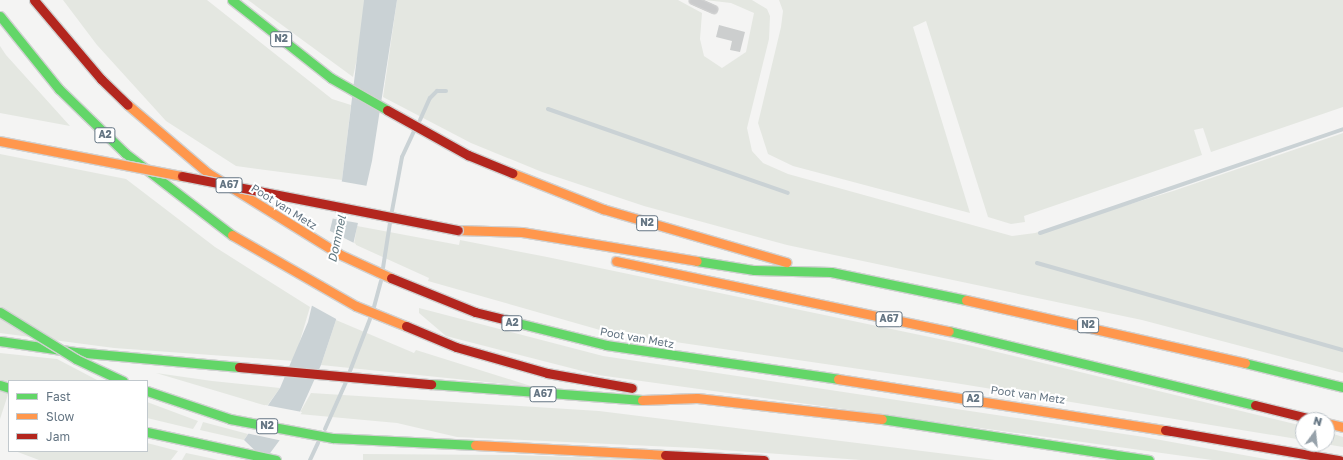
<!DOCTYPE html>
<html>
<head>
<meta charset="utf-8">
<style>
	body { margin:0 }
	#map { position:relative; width:1343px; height:460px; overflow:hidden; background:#f4f4f3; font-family:"Golos Text",sans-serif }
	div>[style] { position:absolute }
	.green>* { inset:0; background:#e4e7e1; transform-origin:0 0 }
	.water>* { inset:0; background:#cad2d5 }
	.pier>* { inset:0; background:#f4f4f3; transform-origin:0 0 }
	.stream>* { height:4px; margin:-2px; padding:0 2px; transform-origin:2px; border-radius:2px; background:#cad2d5 }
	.building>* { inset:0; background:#cccece }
	.roads { filter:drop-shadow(1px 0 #d0d1d1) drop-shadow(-1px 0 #d0d1d1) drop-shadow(0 1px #d0d1d1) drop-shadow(0 -1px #d0d1d1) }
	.lane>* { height:7px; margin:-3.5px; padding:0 3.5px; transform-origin:3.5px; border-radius:3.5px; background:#cacbcc }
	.fast>* { height:9px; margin:-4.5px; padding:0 4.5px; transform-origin:4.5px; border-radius:4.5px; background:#63d668 }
	.slow>* { height:9px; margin:-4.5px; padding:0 4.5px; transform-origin:4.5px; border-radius:4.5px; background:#ff974d }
	.jam>* { height:9px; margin:-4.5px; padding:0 4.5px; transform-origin:4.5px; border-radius:4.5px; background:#b3261e }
	.bridges { filter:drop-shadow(1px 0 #d0d1d1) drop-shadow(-1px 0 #d0d1d1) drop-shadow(0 1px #d0d1d1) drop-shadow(0 -1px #d0d1d1) }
	.fast-bridge>* { height:9px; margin:-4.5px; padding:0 4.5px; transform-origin:4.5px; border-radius:4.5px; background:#63d668 }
	.slow-bridge>* { height:9px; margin:-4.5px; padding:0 4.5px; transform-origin:4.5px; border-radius:4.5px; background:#ff974d }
	.jam-bridge>* { height:9px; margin:-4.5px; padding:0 4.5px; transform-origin:4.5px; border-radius:4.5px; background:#b3261e }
	span { translate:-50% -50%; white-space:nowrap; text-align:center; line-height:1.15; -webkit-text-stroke:4px #fff; paint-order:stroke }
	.shield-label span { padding:1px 3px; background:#fff; border:1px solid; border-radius:3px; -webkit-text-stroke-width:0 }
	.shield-label { font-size:10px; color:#647583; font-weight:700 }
	.street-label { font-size:11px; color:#647583 }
	.water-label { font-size:12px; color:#60777f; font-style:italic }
	.legend { position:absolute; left:8px; top:380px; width:140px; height:72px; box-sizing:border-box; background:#fff; border:1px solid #c1c8cd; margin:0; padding:5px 7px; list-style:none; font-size:12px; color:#647583 }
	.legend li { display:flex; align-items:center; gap:8px; height:20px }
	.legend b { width:20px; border:1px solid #c1c8cd }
	.north { position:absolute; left:1295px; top:412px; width:40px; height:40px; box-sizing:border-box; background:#fff; border:1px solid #c1c8cd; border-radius:50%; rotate:15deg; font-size:11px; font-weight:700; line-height:16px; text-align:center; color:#647583 }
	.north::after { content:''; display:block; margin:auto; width:14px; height:18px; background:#96a1aa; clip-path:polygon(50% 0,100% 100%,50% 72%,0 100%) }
</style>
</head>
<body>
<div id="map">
	<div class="green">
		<i style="clip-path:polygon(63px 0,207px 0,332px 99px,351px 105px,342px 180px,236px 166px,166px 121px,97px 45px)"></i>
		<i style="clip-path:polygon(248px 0,364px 0,363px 31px,353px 77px)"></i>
		<i style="clip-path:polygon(397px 0,678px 0,702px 13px,700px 39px,704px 56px,722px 68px,746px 52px,754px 13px,731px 3px,705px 0,752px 0,767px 9px,770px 16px,769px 39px,747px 128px,752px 151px,763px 163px,788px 174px,1012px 236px,1035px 233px,1173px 191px,1343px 133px,1343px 373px,1142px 320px,787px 245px,644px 206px,542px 172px,471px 143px,383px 97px)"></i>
		<i style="clip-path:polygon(779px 0,1343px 0,1343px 107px,1211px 152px,1203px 128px,1194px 130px,1202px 155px,1024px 216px,1025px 222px,1011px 224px,988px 217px,926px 21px,913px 27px,970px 213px,793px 166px,768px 154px,758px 123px,781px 27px,783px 11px)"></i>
		<i style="clip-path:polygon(0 46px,6px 55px,70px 126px,0 113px)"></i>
		<i style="clip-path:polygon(0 154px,126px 179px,215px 247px,310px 307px,294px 361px,114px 348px,0 333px)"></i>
		<i style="clip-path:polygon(357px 226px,459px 245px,460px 240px,547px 257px,968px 345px,1303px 426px,1303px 440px,955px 383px,607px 332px,428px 281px,429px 278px,354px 244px)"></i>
		<i style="clip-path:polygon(419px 308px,603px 356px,1144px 437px,1271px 460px,1212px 460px,598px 375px,446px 336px,419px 313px)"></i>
		<i style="clip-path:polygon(336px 320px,414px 353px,416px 350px,534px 387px,321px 365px)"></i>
		<i style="clip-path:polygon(0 353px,57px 359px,99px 381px,0 381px)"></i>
		<i style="clip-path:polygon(156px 373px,212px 381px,280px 388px,267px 406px)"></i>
		<i style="left:0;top:390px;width:9px;height:55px;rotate:18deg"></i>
		<i style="clip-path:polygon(311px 393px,599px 411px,995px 460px,861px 460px,695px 448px,457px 437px,397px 423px,299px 414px)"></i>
		<i style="clip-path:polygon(147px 402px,198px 421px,193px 429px,147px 418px)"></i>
		<i style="clip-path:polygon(203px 422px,248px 434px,244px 440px,200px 430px)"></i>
		<i style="clip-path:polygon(1327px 432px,1343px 437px,1343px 447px,1325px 444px)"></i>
		<i style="clip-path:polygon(147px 443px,178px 451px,171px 460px,39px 460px,15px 451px,147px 451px)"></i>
		<i style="clip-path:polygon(186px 453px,210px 458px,218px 460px,182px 460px)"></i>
		<i style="clip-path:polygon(363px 454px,516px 455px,657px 460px,363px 460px)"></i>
	</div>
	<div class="water">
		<i style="clip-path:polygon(364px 0,397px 0,372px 161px,336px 320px,321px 365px,299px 414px,265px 460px,244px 440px,280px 388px,308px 322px,342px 180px)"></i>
	</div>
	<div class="pier">
		<i style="left:339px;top:181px;width:29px;height:38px;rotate:10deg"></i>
		<i style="clip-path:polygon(328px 230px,356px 244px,338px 320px,309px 304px)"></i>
		<i style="clip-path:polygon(265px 405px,302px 412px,283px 441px,246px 433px)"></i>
	</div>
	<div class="stream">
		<i style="left:548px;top:109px;width:254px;rotate:19.3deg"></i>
		<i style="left:420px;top:120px;width:24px;rotate:-66deg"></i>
		<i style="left:430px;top:98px;width:10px;rotate:-45deg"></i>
		<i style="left:437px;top:91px;width:9px"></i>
		<i style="left:392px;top:211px;width:55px;rotate:-79.5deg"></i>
		<i style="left:402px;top:157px;width:29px;rotate:-65deg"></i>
		<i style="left:1040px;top:233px;width:320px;rotate:-18.9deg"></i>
		<i style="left:1037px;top:263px;width:318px;rotate:15.9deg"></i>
		<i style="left:383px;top:268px;width:46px;rotate:-81.2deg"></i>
		<i style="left:374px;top:307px;width:27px;rotate:-75deg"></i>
		<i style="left:350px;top:371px;width:56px;rotate:-69deg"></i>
		<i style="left:325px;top:429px;width:51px;rotate:-65.9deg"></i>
		<i style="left:310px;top:460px;width:19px;rotate:-65deg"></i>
	</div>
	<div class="building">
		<i style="clip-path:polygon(719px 25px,745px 32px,740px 52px,730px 50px,732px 41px,716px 37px)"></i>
	</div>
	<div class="roads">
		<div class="lane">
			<i style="left:693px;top:0;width:22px;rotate:24deg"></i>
		</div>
		<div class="fast">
			<i style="left:232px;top:0;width:126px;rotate:38.2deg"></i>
			<i style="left:331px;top:78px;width:64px;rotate:29.7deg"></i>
			<i style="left:0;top:16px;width:94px;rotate:51.1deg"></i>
			<i style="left:59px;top:89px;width:92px;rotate:44.1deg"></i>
			<i style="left:125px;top:153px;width:135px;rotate:37.5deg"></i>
			<i style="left:697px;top:261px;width:58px;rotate:9deg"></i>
			<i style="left:754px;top:270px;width:77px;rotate:1.5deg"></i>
			<i style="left:831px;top:272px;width:138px;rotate:11.7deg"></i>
			<i style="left:510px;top:321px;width:99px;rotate:14deg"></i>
			<i style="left:606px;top:345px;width:234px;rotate:8.3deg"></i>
			<i style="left:949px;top:331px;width:315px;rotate:13.6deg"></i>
			<i style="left:0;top:341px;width:76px;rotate:8.3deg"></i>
			<i style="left:75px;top:352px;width:165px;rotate:5.2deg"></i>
			<i style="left:1245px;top:363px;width:101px;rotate:13.8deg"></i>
			<i style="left:431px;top:384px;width:212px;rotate:4.3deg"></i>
			<i style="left:0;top:385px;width:9px;rotate:18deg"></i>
			<i style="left:147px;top:391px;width:88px;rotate:18.6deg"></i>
			<i style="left:230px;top:419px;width:105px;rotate:10.5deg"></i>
			<i style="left:333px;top:438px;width:142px;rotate:2.8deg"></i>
			<i style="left:882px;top:419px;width:270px;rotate:8.7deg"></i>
			<i style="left:147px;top:432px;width:132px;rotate:12.2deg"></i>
		</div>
		<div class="slow">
			<i style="left:128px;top:105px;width:105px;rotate:40.4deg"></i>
			<i style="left:208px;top:173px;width:154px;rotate:31.7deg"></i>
			<i style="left:339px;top:254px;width:57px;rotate:24.8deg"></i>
			<i style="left:512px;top:173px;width:98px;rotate:21.6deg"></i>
			<i style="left:603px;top:209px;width:191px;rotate:16.2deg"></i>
			<i style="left:458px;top:230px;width:64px;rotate:1.8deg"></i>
			<i style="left:522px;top:232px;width:177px;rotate:9.4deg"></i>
			<i style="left:232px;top:235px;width:143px;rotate:29.8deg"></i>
			<i style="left:356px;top:306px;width:54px;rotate:21.8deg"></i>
			<i style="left:616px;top:261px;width:340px;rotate:11.9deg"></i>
			<i style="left:966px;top:300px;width:286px;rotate:12.7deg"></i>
			<i style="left:838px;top:379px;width:331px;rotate:8.9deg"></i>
			<i style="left:642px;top:400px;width:55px;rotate:-2.1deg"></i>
			<i style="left:697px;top:398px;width:186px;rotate:6.5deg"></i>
			<i style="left:1327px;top:423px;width:16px;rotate:14deg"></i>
			<i style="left:475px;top:445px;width:190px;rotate:3deg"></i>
		</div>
		<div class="jam">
			<i style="left:34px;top:0;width:104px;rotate:49.7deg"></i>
			<i style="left:101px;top:79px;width:37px;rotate:44deg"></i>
			<i style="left:387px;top:110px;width:93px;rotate:29.1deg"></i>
			<i style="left:468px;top:155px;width:48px;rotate:22.2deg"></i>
			<i style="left:391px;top:278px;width:91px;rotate:22deg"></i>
			<i style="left:475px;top:312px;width:36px;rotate:14deg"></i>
			<i style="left:406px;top:326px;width:54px;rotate:22.8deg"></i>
			<i style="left:456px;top:347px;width:95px;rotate:15.9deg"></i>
			<i style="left:547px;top:373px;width:86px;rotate:10deg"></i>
			<i style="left:239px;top:367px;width:193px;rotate:5.1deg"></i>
			<i style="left:1255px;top:405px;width:63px;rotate:13.8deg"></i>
			<i style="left:1165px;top:430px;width:177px;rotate:9.8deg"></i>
			<i style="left:665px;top:455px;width:99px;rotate:2.9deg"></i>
		</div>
	</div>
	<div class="bridges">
		<div class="fast-bridge">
			<i style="left:0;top:312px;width:89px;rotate:31.7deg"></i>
			<i style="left:76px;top:359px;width:52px;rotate:25.1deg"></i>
		</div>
		<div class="slow-bridge">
			<i style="left:0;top:141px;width:185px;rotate:10.9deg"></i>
		</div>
		<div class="jam-bridge">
			<i style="left:182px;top:176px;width:281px;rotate:11.1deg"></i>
		</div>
	</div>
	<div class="shield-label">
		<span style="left:281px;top:39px">N2</span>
		<span style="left:105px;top:135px">A2</span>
		<span style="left:229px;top:185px">A67</span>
		<span style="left:647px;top:223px">N2</span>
		<span style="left:889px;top:319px">A67</span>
		<span style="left:512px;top:323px">A2</span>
		<span style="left:1088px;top:325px">N2</span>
		<span style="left:543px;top:394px">A67</span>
		<span style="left:973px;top:399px">A2</span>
		<span style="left:267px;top:426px">N2</span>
	</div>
	<div class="street-label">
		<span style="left:284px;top:207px;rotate:32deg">Poot van Metz</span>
		<span style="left:637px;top:338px;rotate:10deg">Poot van Metz</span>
		<span style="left:1028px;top:395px;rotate:8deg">Poot van Metz</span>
	</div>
	<div class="water-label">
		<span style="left:337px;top:239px;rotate:-78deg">Dommel</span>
	</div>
	<ul class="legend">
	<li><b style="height:5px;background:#63d668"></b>Fast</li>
	<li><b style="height:5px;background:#ff974d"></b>Slow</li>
	<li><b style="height:5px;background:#b3261e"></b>Jam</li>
	</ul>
	<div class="north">N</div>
</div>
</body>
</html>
